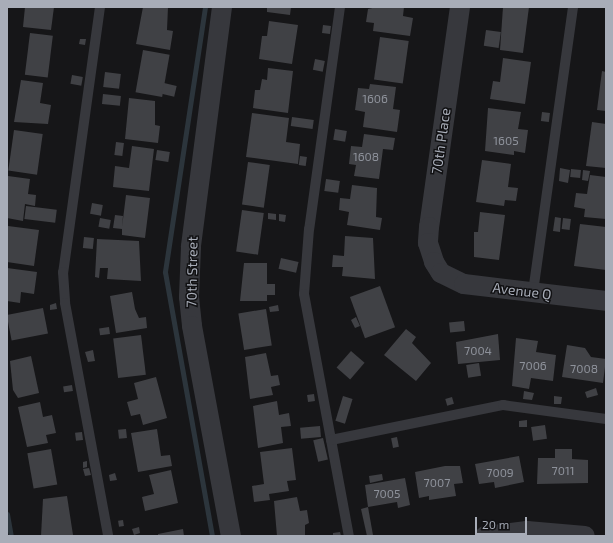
<!DOCTYPE html>
<html>
<head>
<meta charset="utf-8">
<style>
	body { margin:0 }
	#map { position:relative; width:613px; height:543px; overflow:hidden; background:#161618; font-family:"Exo 2",sans-serif }
	div>[style] { position:absolute }
	.stream>* { height:5px; margin:-2.5px; padding:0 2.5px; transform-origin:2.5px; border-radius:2.5px; background:#2c353c }
	.building>* { inset:0; background:#404145; transform-origin:0 0 }
	.service>* { height:10px; margin:-5px; padding:0 5px; transform-origin:5px; border-radius:5px; background:#37383d }
	.minor>* { height:20px; margin:-10px; padding:0 10px; transform-origin:10px; border-radius:10px; background:#37383d }
	span { translate:-50% -50%; white-space:nowrap; text-align:center; line-height:1.15; -webkit-text-stroke:3px #111113; paint-order:stroke }
	.number-label { font-size:12px; color:#8e929b }
	.number-label span { -webkit-text-stroke-width:0 }
	.street-label { font-size:14px; color:#a8adb8 }
	.frame { position:absolute; inset:0; border:8px solid #a8adb8; pointer-events:none }
	.scale { position:absolute; left:475px; top:517px; width:52px; height:18px; box-sizing:border-box; border:2px solid #a8adb8; border-top:0; padding-left:5px; font-size:12px; line-height:14px; white-space:nowrap; color:#a8adb8; -webkit-text-stroke:3px #111113; paint-order:stroke }
</style>
</head>
<body>
<div id="map">
	<div class="stream">
		<i style="left:205px;top:7px;width:268px;rotate:98.6deg"></i>
		<i style="left:165px;top:272px;width:268px;rotate:79.9deg"></i>
		<i style="left:7px;top:514px;width:22px;rotate:80deg"></i>
	</div>
	<div class="building">
		<i style="clip-path:polygon(25px 7px,54px 7px,51px 30px,23px 27px)"></i>
		<i style="clip-path:polygon(143px 7px,168px 7px,167px 30px,173px 31px,170px 50px,136px 44px)"></i>
		<i style="clip-path:polygon(267px 7px,291px 7px,290px 15px,267px 12px)"></i>
		<i style="clip-path:polygon(377px 7px,404px 7px,403px 16px,413px 18px,410px 36px,373px 31px,374px 23px,366px 22px,368px 9px)"></i>
		<i style="clip-path:polygon(503px 7px,529px 7px,523px 53px,500px 50px)"></i>
		<i style="clip-path:polygon(269px 21px,298px 25px,292px 64px,259px 59px,262px 36px,267px 36px)"></i>
		<i style="left:323px;top:25px;width:8px;height:8px;rotate:7deg"></i>
		<i style="left:486px;top:30px;width:15px;height:16px;rotate:8deg"></i>
		<i style="left:30px;top:33px;width:23px;height:42px;rotate:7deg"></i>
		<i style="left:380px;top:37px;width:29px;height:43px;rotate:8deg"></i>
		<i style="clip-path:polygon(80px 39px,86px 39px,85px 45px,79px 44px)"></i>
		<i style="left:143px;top:50px;width:27px;height:43px;rotate:10deg"></i>
		<i style="clip-path:polygon(503px 58px,531px 62px,525px 104px,490px 99px,493px 81px,500px 82px)"></i>
		<i style="left:315px;top:59px;width:10px;height:11px;rotate:11deg"></i>
		<i style="clip-path:polygon(268px 68px,293px 71px,288px 113px,253px 108px,255px 90px,260px 90px,262px 79px,267px 80px)"></i>
		<i style="clip-path:polygon(602px 71px,606px 72px,606px 111px,597px 110px)"></i>
		<i style="left:105px;top:72px;width:16px;height:15px;rotate:7deg"></i>
		<i style="left:72px;top:75px;width:11px;height:9px;rotate:10deg"></i>
		<i style="clip-path:polygon(21px 80px,43px 83px,40px 103px,51px 105px,48px 124px,14px 122px)"></i>
		<i style="left:164px;top:83px;width:13px;height:11px;rotate:13deg"></i>
		<i style="clip-path:polygon(370px 84px,396px 87px,393px 109px,400px 110px,397px 132px,363px 127px,365px 112px,355px 110px,358px 88px,369px 89px)"></i>
		<i style="left:103px;top:94px;width:18px;height:10px;rotate:6deg"></i>
		<i style="clip-path:polygon(129px 98px,155px 101px,155px 125px,160px 126px,158px 143px,125px 139px)"></i>
		<i style="clip-path:polygon(488px 108px,521px 112px,518px 129px,528px 130px,525px 153px,514px 151px,514px 155px,485px 151px)"></i>
		<i style="left:542px;top:112px;width:8px;height:9px;rotate:7deg"></i>
		<i style="clip-path:polygon(252px 113px,289px 118px,286px 142px,300px 144px,298px 164px,246px 157px)"></i>
		<i style="left:292px;top:117px;width:22px;height:9px;rotate:8deg"></i>
		<i style="clip-path:polygon(592px 122px,606px 124px,606px 168px,586px 166px)"></i>
		<i style="left:335px;top:129px;width:12px;height:11px;rotate:9deg"></i>
		<i style="left:14px;top:130px;width:29px;height:41px;rotate:8deg"></i>
		<i style="clip-path:polygon(364px 134px,395px 138px,393px 150px,383px 149px,379px 179px,354px 176px,356px 165px,349px 164px,351px 146px,362px 147px)"></i>
		<i style="left:116px;top:142px;width:8px;height:13px;rotate:7deg"></i>
		<i style="clip-path:polygon(132px 146px,154px 149px,149px 191px,113px 187px,115px 166px,129px 168px)"></i>
		<i style="left:157px;top:150px;width:13px;height:10px;rotate:9deg"></i>
		<i style="left:300px;top:156px;width:7px;height:9px;rotate:8deg"></i>
		<i style="clip-path:polygon(482px 160px,511px 164px,508px 187px,518px 188px,516px 201px,505px 200px,504px 206px,476px 202px)"></i>
		<i style="left:248px;top:162px;width:22px;height:43px;rotate:8deg"></i>
		<i style="clip-path:polygon(560px 168px,570px 170px,568px 183px,559px 181px)"></i>
		<i style="left:571px;top:169px;width:10px;height:8px;rotate:6deg"></i>
		<i style="clip-path:polygon(583px 170px,590px 171px,588px 181px,582px 180px)"></i>
		<i style="clip-path:polygon(590px 175px,606px 177px,606px 219px,584px 217px,585px 209px,574px 207px,576px 193px,587px 194px)"></i>
		<i style="clip-path:polygon(8px 176px,30px 179px,28px 194px,36px 195px,35px 206px,25px 204px,23px 221px,7px 218px)"></i>
		<i style="left:326px;top:179px;width:14px;height:12px;rotate:8deg"></i>
		<i style="clip-path:polygon(352px 185px,377px 188px,376px 217px,382px 218px,380px 230px,347px 225px,349px 212px,339px 210px,340px 198px,350px 199px)"></i>
		<i style="clip-path:polygon(126px 195px,150px 198px,145px 238px,122px 235px,122px 229px,113px 228px,115px 215px,123px 216px,122px 227px)"></i>
		<i style="left:92px;top:203px;width:11px;height:11px;rotate:10deg"></i>
		<i style="left:26px;top:206px;width:31px;height:13px;rotate:7deg"></i>
		<i style="left:242px;top:210px;width:22px;height:42px;rotate:8deg"></i>
		<i style="clip-path:polygon(480px 212px,505px 215px,499px 260px,474px 257px,474px 232px,478px 232px)"></i>
		<i style="clip-path:polygon(268px 213px,276px 214px,276px 220px,268px 219px)"></i>
		<i style="clip-path:polygon(279px 214px,286px 215px,285px 222px,279px 221px)"></i>
		<i style="clip-path:polygon(555px 217px,561px 218px,560px 232px,553px 231px)"></i>
		<i style="left:100px;top:218px;width:11px;height:9px;rotate:10deg"></i>
		<i style="left:563px;top:218px;width:8px;height:11px;rotate:7deg"></i>
		<i style="clip-path:polygon(580px 224px,606px 227px,606px 270px,574px 266px)"></i>
		<i style="clip-path:polygon(8px 226px,39px 230px,34px 266px,7px 262px)"></i>
		<i style="clip-path:polygon(345px 236px,373px 238px,375px 279px,342px 276px,343px 267px,332px 267px,333px 255px,344px 256px)"></i>
		<i style="left:84px;top:237px;width:10px;height:11px;rotate:6deg"></i>
		<i style="clip-path:polygon(97px 239px,139px 241px,141px 281px,107px 279px,108px 268px,100px 268px,99px 278px,95px 277px)"></i>
		<i style="left:281px;top:258px;width:18px;height:11px;rotate:13deg"></i>
		<i style="clip-path:polygon(244px 263px,267px 263px,267px 284px,275px 284px,275px 295px,267px 295px,267px 301px,240px 301px)"></i>
		<i style="clip-path:polygon(7px 268px,37px 272px,34px 294px,21px 292px,20px 303px,7px 301px)"></i>
		<i style="left:380px;top:286px;width:44px;height:32px;rotate:70deg"></i>
		<i style="clip-path:polygon(132px 292px,135px 309px,139px 318px,146px 317px,147px 328px,116px 333px,110px 296px)"></i>
		<i style="clip-path:polygon(56px 303px,57px 309px,50px 310px,50px 305px)"></i>
		<i style="clip-path:polygon(278px 305px,279px 311px,270px 312px,269px 307px)"></i>
		<i style="left:43px;top:308px;width:26px;height:37px;rotate:79deg"></i>
		<i style="left:266px;top:309px;width:37px;height:28px;rotate:81deg"></i>
		<i style="clip-path:polygon(356px 317px,360px 326px,355px 328px,351px 320px)"></i>
		<i style="left:464px;top:321px;width:10px;height:15px;rotate:84deg"></i>
		<i style="left:109px;top:327px;width:7px;height:10px;rotate:82deg"></i>
		<i style="clip-path:polygon(406px 329px,416px 337px,412px 343px,431px 363px,416px 381px,384px 355px)"></i>
		<i style="clip-path:polygon(498px 334px,500px 360px,458px 364px,456px 342px)"></i>
		<i style="left:141px;top:335px;width:40px;height:28px;rotate:83deg"></i>
		<i style="clip-path:polygon(516px 338px,538px 341px,536px 352px,556px 355px,553px 381px,531px 378px,529px 389px,512px 386px)"></i>
		<i style="clip-path:polygon(567px 345px,585px 348px,591px 357px,606px 359px,603px 383px,562px 377px)"></i>
		<i style="clip-path:polygon(93px 350px,95px 361px,88px 362px,85px 352px)"></i>
		<i style="left:351px;top:351px;width:18px;height:22px;rotate:41deg"></i>
		<i style="clip-path:polygon(266px 353px,271px 376px,278px 375px,280px 385px,271px 387px,273px 395px,250px 399px,245px 357px)"></i>
		<i style="clip-path:polygon(31px 356px,39px 393px,18px 398px,13px 390px,10px 361px)"></i>
		<i style="left:479px;top:363px;width:13px;height:13px;rotate:81deg"></i>
		<i style="clip-path:polygon(156px 377px,167px 418px,143px 425px,140px 414px,131px 416px,127px 402px,138px 399px,134px 383px)"></i>
		<i style="left:72px;top:385px;width:6px;height:9px;rotate:81deg"></i>
		<i style="clip-path:polygon(596px 388px,598px 395px,587px 398px,585px 392px)"></i>
		<i style="clip-path:polygon(524px 391px,534px 393px,532px 400px,523px 399px)"></i>
		<i style="left:314px;top:394px;width:7px;height:7px;rotate:82deg"></i>
		<i style="left:343px;top:396px;width:10px;height:26px;rotate:17deg"></i>
		<i style="clip-path:polygon(554px 396px,562px 397px,561px 404px,554px 404px)"></i>
		<i style="left:452px;top:397px;width:7px;height:7px;rotate:74deg"></i>
		<i style="clip-path:polygon(277px 401px,279px 415px,289px 413px,291px 426px,281px 427px,283px 443px,258px 448px,253px 406px)"></i>
		<i style="clip-path:polygon(40px 402px,43px 417px,52px 415px,56px 433px,46px 435px,48px 443px,27px 447px,18px 407px)"></i>
		<i style="clip-path:polygon(527px 420px,527px 427px,519px 427px,519px 421px)"></i>
		<i style="left:545px;top:425px;width:14px;height:14px;rotate:82deg"></i>
		<i style="left:320px;top:426px;width:11px;height:20px;rotate:85deg"></i>
		<i style="left:126px;top:429px;width:9px;height:8px;rotate:84deg"></i>
		<i style="clip-path:polygon(157px 429px,161px 456px,170px 455px,172px 466px,138px 472px,131px 433px)"></i>
		<i style="left:82px;top:432px;width:8px;height:7px;rotate:83deg"></i>
		<i style="left:397px;top:437px;width:10px;height:6px;rotate:79deg"></i>
		<i style="left:323px;top:438px;width:22px;height:10px;rotate:77deg"></i>
		<i style="clip-path:polygon(292px 448px,296px 480px,287px 481px,289px 491px,269px 494px,270px 500px,254px 502px,252px 486px,264px 484px,260px 452px)"></i>
		<i style="left:51px;top:449px;width:36px;height:24px;rotate:80deg"></i>
		<i style="clip-path:polygon(555px 449px,572px 449px,572px 459px,588px 460px,588px 483px,537px 484px,538px 458px,555px 458px)"></i>
		<i style="clip-path:polygon(519px 456px,524px 482px,495px 488px,494px 482px,479px 484px,475px 464px)"></i>
		<i style="clip-path:polygon(87px 461px,87px 467px,83px 468px,83px 462px)"></i>
		<i style="clip-path:polygon(445px 466px,460px 466px,463px 483px,454px 484px,456px 496px,429px 500px,429px 496px,419px 498px,415px 472px)"></i>
		<i style="clip-path:polygon(89px 468px,91px 475px,85px 476px,83px 469px)"></i>
		<i style="clip-path:polygon(171px 470px,178px 503px,145px 511px,142px 497px,154px 494px,149px 475px)"></i>
		<i style="clip-path:polygon(115px 473px,117px 480px,110px 481px,109px 475px)"></i>
		<i style="clip-path:polygon(382px 474px,383px 480px,370px 483px,369px 476px)"></i>
		<i style="clip-path:polygon(405px 478px,410px 505px,398px 508px,397px 502px,368px 507px,365px 485px)"></i>
		<i style="clip-path:polygon(67px 496px,73px 535px,41px 536px,43px 499px)"></i>
		<i style="clip-path:polygon(297px 497px,300px 511px,307px 510px,309px 523px,305px 525px,305px 536px,277px 536px,274px 501px)"></i>
		<i style="clip-path:polygon(368px 507px,373px 535px,367px 536px,361px 509px)"></i>
		<i style="left:123px;top:520px;width:6px;height:5px;rotate:81deg"></i>
		<i style="clip-path:polygon(139px 527px,140px 533px,134px 535px,132px 529px)"></i>
		<i style="clip-path:polygon(183px 529px,184px 536px,158px 536px,158px 534px)"></i>
		<i style="clip-path:polygon(340px 532px,341px 536px,333px 536px,333px 533px)"></i>
	</div>
	<div class="service">
		<i style="left:100px;top:7px;width:268px;rotate:97.9deg"></i>
		<i style="left:63px;top:272px;width:31px;rotate:86deg"></i>
		<i style="left:65px;top:303px;width:237px;rotate:79.5deg"></i>
		<i style="left:340px;top:7px;width:224px;rotate:97.9deg"></i>
		<i style="left:309px;top:229px;width:65px;rotate:94.4deg"></i>
		<i style="left:304px;top:294px;width:246px;rotate:79.5deg"></i>
		<i style="left:533px;top:292px;width:288px;rotate:-82deg"></i>
		<i style="left:331px;top:440px;width:176px;rotate:-11.5deg"></i>
		<i style="left:503px;top:405px;width:104px;rotate:7.7deg"></i>
	</div>
	<div class="minor">
		<i style="left:222px;top:7px;width:242px;rotate:97.4deg"></i>
		<i style="left:191px;top:247px;width:50px;rotate:92.3deg"></i>
		<i style="left:189px;top:297px;width:29px;rotate:84deg"></i>
		<i style="left:192px;top:326px;width:214px;rotate:79.5deg"></i>
		<i style="left:460px;top:7px;width:222px;rotate:98deg"></i>
		<i style="left:429px;top:227px;width:16px;rotate:94deg"></i>
		<i style="left:428px;top:243px;width:20px;rotate:72deg"></i>
		<i style="left:434px;top:262px;width:13px;rotate:58deg"></i>
		<i style="left:441px;top:273px;width:25px;rotate:26deg"></i>
		<i style="left:464px;top:284px;width:143px;rotate:6.8deg"></i>
		<i style="left:485px;top:536px;width:42px;rotate:-6.8deg"></i>
		<i style="left:527px;top:531px;width:58px;rotate:4.9deg"></i>
	</div>
	<div class="number-label">
		<span style="left:375px;top:99px">1606</span>
		<span style="left:506px;top:141px">1605</span>
		<span style="left:366px;top:157px">1608</span>
		<span style="left:478px;top:351px">7004</span>
		<span style="left:533px;top:366px">7006</span>
		<span style="left:584px;top:369px">7008</span>
		<span style="left:563px;top:471px">7011</span>
		<span style="left:500px;top:473px">7009</span>
		<span style="left:437px;top:483px">7007</span>
		<span style="left:387px;top:494px">7005</span>
	</div>
	<div class="street-label">
		<span style="left:441px;top:141px;rotate:-82deg">70th Place</span>
		<span style="left:192px;top:272px;rotate:-89deg">70th Street</span>
		<span style="left:522px;top:291px;rotate:7deg">Avenue Q</span>
	</div>
	<div class="frame"></div>
	<div class="scale">20 m</div>
</div>
</body>
</html>
